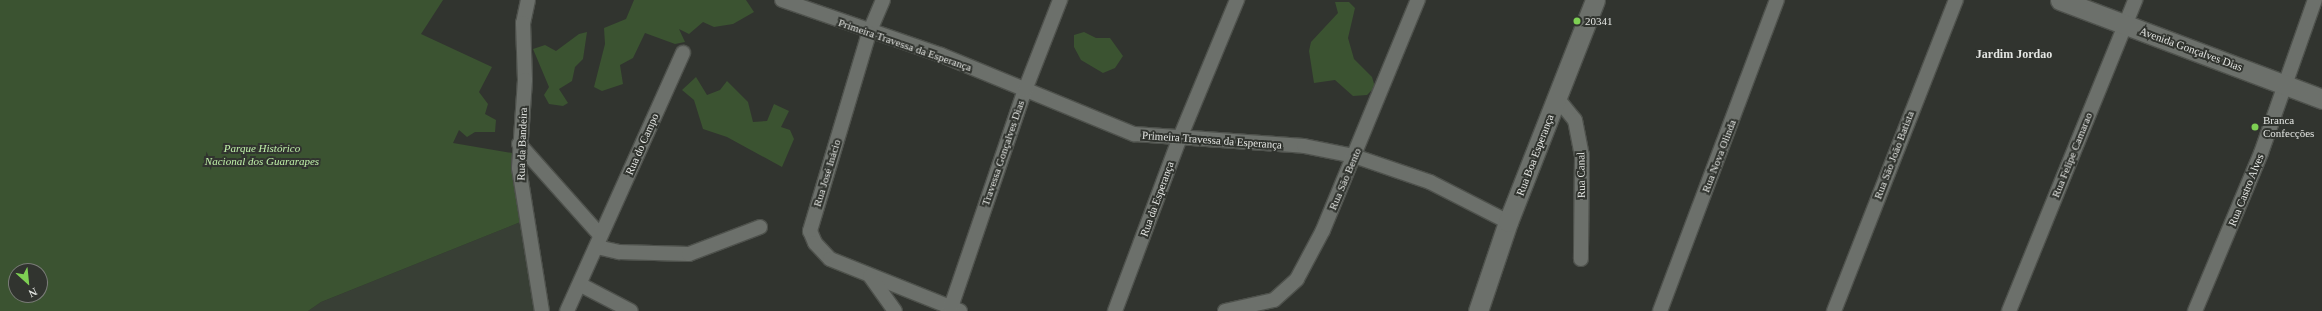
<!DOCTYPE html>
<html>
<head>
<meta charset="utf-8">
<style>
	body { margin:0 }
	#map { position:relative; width:2322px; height:311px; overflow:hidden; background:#31342f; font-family:"Times New Roman",serif }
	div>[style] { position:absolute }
	.built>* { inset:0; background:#383f35 }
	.green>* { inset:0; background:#3b5331 }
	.roads { filter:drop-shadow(1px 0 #4e514c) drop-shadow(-1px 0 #4e514c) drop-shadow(0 1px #4e514c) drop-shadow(0 -1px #4e514c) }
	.street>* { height:14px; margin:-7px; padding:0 7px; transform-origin:7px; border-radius:7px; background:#6c706b }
	.secondary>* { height:19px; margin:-9.5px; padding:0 9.5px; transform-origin:9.5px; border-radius:9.5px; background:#6c706b }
	.dots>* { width:11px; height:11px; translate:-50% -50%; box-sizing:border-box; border:2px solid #31342f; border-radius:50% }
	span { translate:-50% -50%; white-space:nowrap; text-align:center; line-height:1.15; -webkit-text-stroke:4px #31342f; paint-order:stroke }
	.poi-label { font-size:11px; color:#e4e6e3 }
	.left { translate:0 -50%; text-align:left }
	.street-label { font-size:11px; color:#e4e6e3 }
	.park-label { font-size:11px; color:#c0f1aa; font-style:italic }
	.neighbourhood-label { font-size:12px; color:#e4e6e3; font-weight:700 }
	.north { position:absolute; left:8px; top:263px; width:40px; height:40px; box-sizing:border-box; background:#31342f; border:1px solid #797b77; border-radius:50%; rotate:153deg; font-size:11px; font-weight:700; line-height:16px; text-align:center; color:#e4e6e3 }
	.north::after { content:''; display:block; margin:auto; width:14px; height:18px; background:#7ed053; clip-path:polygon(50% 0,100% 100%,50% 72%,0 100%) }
</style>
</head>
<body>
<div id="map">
	<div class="built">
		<i style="clip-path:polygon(523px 221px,536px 311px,308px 311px,321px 302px)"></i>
	</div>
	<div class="green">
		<i style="clip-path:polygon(evenodd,0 0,443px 0,421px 34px,492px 67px,479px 92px,488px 104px,485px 114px,496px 120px,495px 132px,475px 132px,467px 137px,459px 130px,453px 143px,518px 154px,523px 221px,321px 302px,308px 311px,0 311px,0 0,16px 271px,40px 271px,40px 295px,16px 295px,16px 271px)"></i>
		<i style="clip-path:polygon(634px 0,746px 0,754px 12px,733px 24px,714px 27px,703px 22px,689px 34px,679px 29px,685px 42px,675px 44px,645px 33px,633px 58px,620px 65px,623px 84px,602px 91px,594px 87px,605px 44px,604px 28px,626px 19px)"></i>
		<i style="clip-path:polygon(1335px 2px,1349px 2px,1355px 8px,1348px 38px,1354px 59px,1372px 77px,1375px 87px,1367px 95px,1353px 96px,1335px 80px,1314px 83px,1309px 51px,1311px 42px,1338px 13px)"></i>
		<i style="clip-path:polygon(587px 32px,583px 59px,575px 67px,572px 81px,559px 89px,568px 103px,563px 106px,549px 104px,544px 95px,549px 87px,533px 49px,545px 45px,556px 51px,579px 34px)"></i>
		<i style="clip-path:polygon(1084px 32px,1096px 38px,1110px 38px,1123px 56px,1115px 68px,1103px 73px,1081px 60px,1074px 47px,1074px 35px)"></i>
		<i style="clip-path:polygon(696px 77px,707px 95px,720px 90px,727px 81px,748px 102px,753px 122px,767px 121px,774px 104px,789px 111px,781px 127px,790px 130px,794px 139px,782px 167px,727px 137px,703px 129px,694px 100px,682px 90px)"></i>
	</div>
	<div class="roads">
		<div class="street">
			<i style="left:528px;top:0;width:24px;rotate:102deg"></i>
			<i style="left:523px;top:23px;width:57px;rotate:88deg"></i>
			<i style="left:525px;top:80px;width:88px;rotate:93.9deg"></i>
			<i style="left:519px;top:168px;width:145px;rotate:80.9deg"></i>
			<i style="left:782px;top:0;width:168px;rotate:19.1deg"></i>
			<i style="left:941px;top:55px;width:209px;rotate:22.3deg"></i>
			<i style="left:1134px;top:134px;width:170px;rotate:4deg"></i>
			<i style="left:1304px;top:146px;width:51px;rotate:11.3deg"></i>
			<i style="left:1354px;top:156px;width:80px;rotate:18.9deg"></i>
			<i style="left:1430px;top:182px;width:88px;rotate:27.1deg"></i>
			<i style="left:883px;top:0;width:36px;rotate:113deg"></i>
			<i style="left:869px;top:33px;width:207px;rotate:106.6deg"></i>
			<i style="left:810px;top:231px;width:13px;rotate:67deg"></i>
			<i style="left:815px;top:243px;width:22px;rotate:47deg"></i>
			<i style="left:830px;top:259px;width:140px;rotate:21.8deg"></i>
			<i style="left:1557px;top:98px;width:28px;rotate:51deg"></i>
			<i style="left:1575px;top:120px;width:36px;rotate:79deg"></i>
			<i style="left:1582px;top:155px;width:104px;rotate:90.6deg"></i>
			<i style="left:519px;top:144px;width:122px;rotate:48.3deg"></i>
			<i style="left:597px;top:247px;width:23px;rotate:13deg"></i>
			<i style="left:619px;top:252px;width:70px;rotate:1.6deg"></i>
			<i style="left:689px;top:254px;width:76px;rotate:-20.8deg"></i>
			<i style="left:870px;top:276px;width:43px;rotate:54.5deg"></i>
			<i style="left:581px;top:285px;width:56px;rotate:27.5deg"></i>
			<i style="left:951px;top:307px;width:229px;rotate:-71.2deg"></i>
			<i style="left:1025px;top:90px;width:97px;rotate:-68.7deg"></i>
			<i style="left:567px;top:311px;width:283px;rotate:-65.8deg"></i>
			<i style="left:1115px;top:311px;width:183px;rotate:-69.5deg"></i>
			<i style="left:1179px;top:140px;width:152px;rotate:-67.5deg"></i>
			<i style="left:1225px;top:311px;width:50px;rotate:-12.7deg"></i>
			<i style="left:1274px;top:300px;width:31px;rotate:-42deg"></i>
			<i style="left:1297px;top:279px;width:55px;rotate:-62deg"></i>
			<i style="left:1323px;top:230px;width:249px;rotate:-67.6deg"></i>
			<i style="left:1660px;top:311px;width:332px;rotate:-69.4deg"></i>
			<i style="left:1834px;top:311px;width:334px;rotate:-68.6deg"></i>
			<i style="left:2009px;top:311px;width:336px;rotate:-67.9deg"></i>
			<i style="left:2195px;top:311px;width:171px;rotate:-67.3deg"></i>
			<i style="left:2261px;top:153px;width:162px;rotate:-70.6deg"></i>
		</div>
		<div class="secondary">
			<i style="left:2060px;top:0;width:280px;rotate:20.7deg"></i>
			<i style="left:1478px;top:311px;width:94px;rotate:-71.4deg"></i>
			<i style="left:1508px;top:222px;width:238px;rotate:-68.6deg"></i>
		</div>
	</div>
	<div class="dots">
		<i style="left:1577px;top:21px;background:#7ed053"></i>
		<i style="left:2255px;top:127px;background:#7ed053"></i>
	</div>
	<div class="poi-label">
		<span class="left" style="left:1585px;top:21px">20341</span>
		<span class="left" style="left:2263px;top:127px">Branca<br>Confecções</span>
	</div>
	<div class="street-label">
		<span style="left:905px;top:45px;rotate:19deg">Primeira Travessa da Esperança</span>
		<span style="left:2191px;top:49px;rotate:20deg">Avenida Gonçalves Dias</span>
		<span style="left:1212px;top:140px;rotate:4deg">Primeira Travessa da Esperança</span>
		<span style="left:522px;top:144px;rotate:-88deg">Rua da Bandeira</span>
		<span style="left:642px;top:144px;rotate:-66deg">Rua do Campo</span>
		<span style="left:1003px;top:153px;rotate:-71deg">Travessa Gonçalves Dias</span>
		<span style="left:1535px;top:155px;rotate:-69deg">Rua Boa Esperança</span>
		<span style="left:1894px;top:155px;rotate:-69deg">Rua São João Batista</span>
		<span style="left:2072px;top:155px;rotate:-68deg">Rua Felipe Camarao</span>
		<span style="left:1719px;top:156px;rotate:-69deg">Rua Nova Olinda</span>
		<span style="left:827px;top:173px;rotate:-73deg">Rua José Inácio</span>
		<span style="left:1581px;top:175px;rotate:-91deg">Rua Canal</span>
		<span style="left:1345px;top:179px;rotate:-67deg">Rua São Bento</span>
		<span style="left:2246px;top:190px;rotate:-68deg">Rua Castro Alves</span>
		<span style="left:1157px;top:199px;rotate:-70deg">Rua da Esperança</span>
	</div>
	<div class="park-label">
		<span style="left:262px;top:155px">Parque Histórico<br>Nacional dos Guararapes</span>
	</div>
	<div class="neighbourhood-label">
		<span style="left:2014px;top:55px">Jardim Jordao</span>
	</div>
	<div class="north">N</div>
</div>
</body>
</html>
